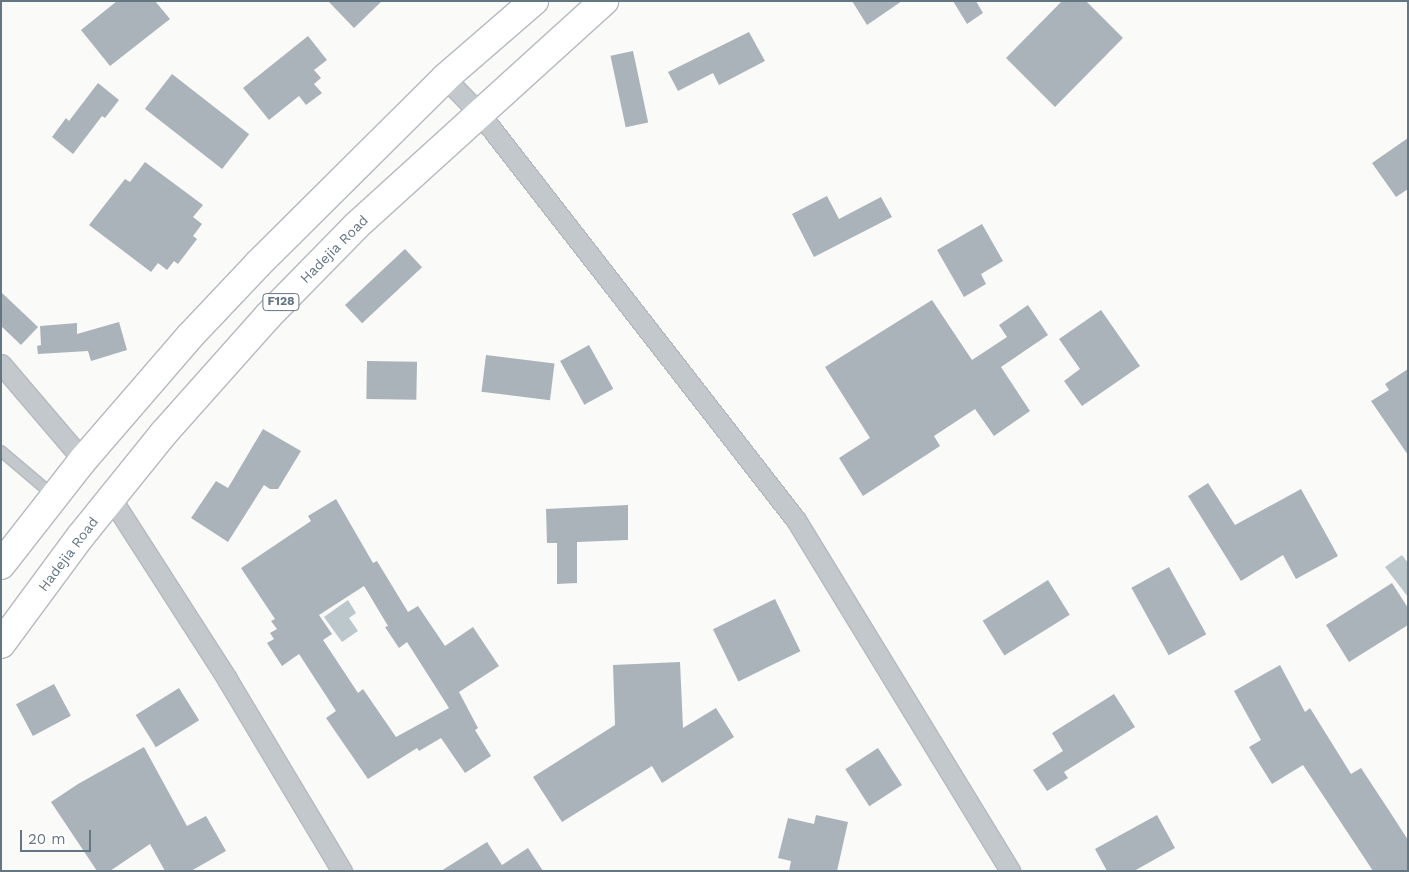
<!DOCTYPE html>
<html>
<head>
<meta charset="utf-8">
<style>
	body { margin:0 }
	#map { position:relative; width:1409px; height:872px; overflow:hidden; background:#fafaf8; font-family:"Work Sans",sans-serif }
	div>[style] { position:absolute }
	.water>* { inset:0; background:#bbc7cb }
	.building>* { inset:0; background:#aab3b9; transform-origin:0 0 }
	.roads { filter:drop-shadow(1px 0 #b5babe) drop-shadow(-1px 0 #b5babe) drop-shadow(0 1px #b5babe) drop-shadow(0 -1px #b5babe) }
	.service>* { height:10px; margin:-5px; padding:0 5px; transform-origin:5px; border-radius:5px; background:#c3c8cc }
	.minor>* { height:19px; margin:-9.5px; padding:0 9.5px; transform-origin:9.5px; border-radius:9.5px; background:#c3c8cc }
	.primary>* { height:28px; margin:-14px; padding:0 14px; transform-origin:14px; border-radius:14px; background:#fff }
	span { translate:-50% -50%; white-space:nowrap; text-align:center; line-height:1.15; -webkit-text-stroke:5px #fff; paint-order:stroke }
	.shield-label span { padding:1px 4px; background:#fff; border:1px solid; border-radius:4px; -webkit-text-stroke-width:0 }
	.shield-label { font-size:12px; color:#657683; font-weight:700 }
	.street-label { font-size:14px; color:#657683 }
	.frame { position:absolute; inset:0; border:2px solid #657683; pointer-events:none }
	.scale { position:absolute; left:20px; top:830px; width:71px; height:22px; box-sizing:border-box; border:2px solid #657683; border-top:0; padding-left:6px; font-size:15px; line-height:18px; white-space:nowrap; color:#657683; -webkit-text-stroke:4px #fff; paint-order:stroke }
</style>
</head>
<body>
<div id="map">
	<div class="water">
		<i style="clip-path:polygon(1402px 555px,1408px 563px,1408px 597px,1385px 567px)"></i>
		<i style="clip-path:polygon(348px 600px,356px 613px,349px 618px,358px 631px,342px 642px,324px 617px)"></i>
	</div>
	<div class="building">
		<i style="clip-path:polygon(117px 1px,155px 1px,170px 19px,110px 66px,81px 30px)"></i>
		<i style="clip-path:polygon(328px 1px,382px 1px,354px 28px)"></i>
		<i style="clip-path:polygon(852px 1px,902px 1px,867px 25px)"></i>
		<i style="clip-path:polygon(953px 1px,976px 1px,983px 13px,967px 24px)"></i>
		<i style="clip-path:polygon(1062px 1px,1086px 1px,1123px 38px,1055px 107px,1006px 58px)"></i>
		<i style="clip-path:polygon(749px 32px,765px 61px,719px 85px,713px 73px,678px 91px,668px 72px)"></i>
		<i style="clip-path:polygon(308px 36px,327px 60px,314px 70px,321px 78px,314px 84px,322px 93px,306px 105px,299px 96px,269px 120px,243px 88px)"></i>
		<i style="left:633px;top:51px;width:73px;height:23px;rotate:78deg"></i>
		<i style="left:172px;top:74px;width:98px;height:44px;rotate:38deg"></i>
		<i style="clip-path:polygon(98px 83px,119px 100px,105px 118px,102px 116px,73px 154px,52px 137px,66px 118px,69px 121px)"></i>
		<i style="clip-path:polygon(1408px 138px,1408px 189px,1396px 197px,1372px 163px)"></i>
		<i style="clip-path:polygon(145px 162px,203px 205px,193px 217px,202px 224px,193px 236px,197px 239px,178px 264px,174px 261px,167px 270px,158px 263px,151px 272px,89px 225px,125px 179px,130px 182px)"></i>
		<i style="clip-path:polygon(827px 196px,839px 219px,881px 197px,892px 217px,814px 257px,792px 214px)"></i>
		<i style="clip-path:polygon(982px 224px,1003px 261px,981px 274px,986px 284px,964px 297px,937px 250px)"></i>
		<i style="left:405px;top:249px;width:25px;height:82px;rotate:47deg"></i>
		<i style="clip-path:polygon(1px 292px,38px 327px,21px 345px,1px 326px)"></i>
		<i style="clip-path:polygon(932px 300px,972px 360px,1007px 337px,999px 325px,1028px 305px,1048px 335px,1001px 367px,1030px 411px,994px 436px,975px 409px,934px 436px,940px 446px,863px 496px,839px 458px,870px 438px,825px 367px)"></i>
		<i style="clip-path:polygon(1101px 310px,1140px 366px,1082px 406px,1064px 381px,1080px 369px,1059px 339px)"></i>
		<i style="clip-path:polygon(119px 322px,127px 350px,91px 361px,88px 351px,38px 354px,37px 346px,41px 345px,40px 326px,77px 323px,77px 334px)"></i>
		<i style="left:589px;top:345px;width:50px;height:33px;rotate:61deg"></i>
		<i style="left:486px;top:355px;width:69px;height:37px;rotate:7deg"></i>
		<i style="left:367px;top:361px;width:50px;height:38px;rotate:1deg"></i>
		<i style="clip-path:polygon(1408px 369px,1408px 455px,1371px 401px,1389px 390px,1385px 384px)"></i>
		<i style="clip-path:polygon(263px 429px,301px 451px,278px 489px,270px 489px,264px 485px,228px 542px,191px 518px,216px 481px,228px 488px)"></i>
		<i style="clip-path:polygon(1208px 483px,1235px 525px,1301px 489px,1338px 556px,1296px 579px,1283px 555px,1241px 581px,1188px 496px)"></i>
		<i style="clip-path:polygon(evenodd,336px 499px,373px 563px,377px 561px,408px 612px,418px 606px,445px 646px,473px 627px,499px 666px,459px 692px,478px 728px,475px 730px,491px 756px,465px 773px,441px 738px,419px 751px,417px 748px,368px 779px,326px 718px,336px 711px,299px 654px,282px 666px,267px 643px,274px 639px,270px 633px,277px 629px,271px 621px,275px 619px,241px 568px,311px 521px,308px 516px,336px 499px,364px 586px,388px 626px,385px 627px,399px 648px,407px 642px,449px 708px,396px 737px,363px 689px,358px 693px,323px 640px,332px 634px,319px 615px,364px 586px)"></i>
		<i style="clip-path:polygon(628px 505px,628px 540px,577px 542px,577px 583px,557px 584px,557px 543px,547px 543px,546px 509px)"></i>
		<i style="left:1169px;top:567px;width:77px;height:43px;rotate:61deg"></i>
		<i style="left:1048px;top:580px;width:41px;height:77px;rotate:58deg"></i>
		<i style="clip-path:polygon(1392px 583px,1408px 608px,1408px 625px,1349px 662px,1326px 625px)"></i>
		<i style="left:775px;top:599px;width:58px;height:69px;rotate:64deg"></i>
		<i style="clip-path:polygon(680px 662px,683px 728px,716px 708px,734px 737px,662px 783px,652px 766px,562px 822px,533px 777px,615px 725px,613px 665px)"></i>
		<i style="clip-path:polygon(1280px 665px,1305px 712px,1310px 708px,1351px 774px,1361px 768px,1390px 812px,1408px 840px,1408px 871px,1373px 871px,1303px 765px,1272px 784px,1249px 747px,1261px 740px,1234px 691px)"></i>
		<i style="left:54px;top:684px;width:36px;height:43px;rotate:62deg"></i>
		<i style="left:179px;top:688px;width:38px;height:51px;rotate:58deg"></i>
		<i style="clip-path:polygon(1114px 694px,1135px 727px,1064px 772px,1068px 778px,1047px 791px,1033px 770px,1063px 751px,1052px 733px)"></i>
		<i style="clip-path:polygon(144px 747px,187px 826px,206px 816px,226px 851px,191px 871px,165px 871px,150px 844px,110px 871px,97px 871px,51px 802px,78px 784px)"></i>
		<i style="left:878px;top:748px;width:44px;height:39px;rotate:57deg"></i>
		<i style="clip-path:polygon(816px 815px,848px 822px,837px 871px,789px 871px,791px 861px,778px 858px,788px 818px,814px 824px)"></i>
		<i style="clip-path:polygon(1157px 815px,1175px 848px,1134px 871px,1107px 871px,1095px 849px)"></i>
		<i style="clip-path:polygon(487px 842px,502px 865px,528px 848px,543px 871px,441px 871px)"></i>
	</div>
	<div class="roads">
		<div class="service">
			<i style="left:1px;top:451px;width:70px;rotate:40.3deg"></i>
		</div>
		<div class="minor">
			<i style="left:445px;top:78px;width:50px;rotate:45.8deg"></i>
			<i style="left:480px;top:114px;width:514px;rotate:52.11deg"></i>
			<i style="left:796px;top:520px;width:411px;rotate:58.6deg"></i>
			<i style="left:1px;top:364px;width:126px;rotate:49.5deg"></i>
			<i style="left:111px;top:498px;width:215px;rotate:57.3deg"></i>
			<i style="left:227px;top:679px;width:224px;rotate:59.1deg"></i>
		</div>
		<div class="primary">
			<i style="left:1px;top:565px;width:133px;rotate:-52deg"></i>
			<i style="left:83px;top:460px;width:164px;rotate:-49.2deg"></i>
			<i style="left:190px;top:336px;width:99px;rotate:-46.6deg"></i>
			<i style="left:258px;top:264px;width:264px;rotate:-44.8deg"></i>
			<i style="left:445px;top:78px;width:118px;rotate:-40.9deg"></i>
			<i style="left:1px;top:644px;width:133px;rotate:-53.6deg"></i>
			<i style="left:80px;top:537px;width:132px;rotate:-51.1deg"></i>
			<i style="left:163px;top:434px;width:158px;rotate:-48.3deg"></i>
			<i style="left:268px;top:316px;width:126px;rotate:-45.6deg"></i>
			<i style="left:356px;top:226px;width:335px;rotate:-42.2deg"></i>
		</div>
	</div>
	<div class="shield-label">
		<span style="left:281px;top:302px">F128</span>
	</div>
	<div class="street-label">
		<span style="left:334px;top:249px;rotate:-45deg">Hadejia Road</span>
		<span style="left:68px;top:554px;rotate:-53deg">Hadejia Road</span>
	</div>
	<div class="frame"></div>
	<div class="scale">20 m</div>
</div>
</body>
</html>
